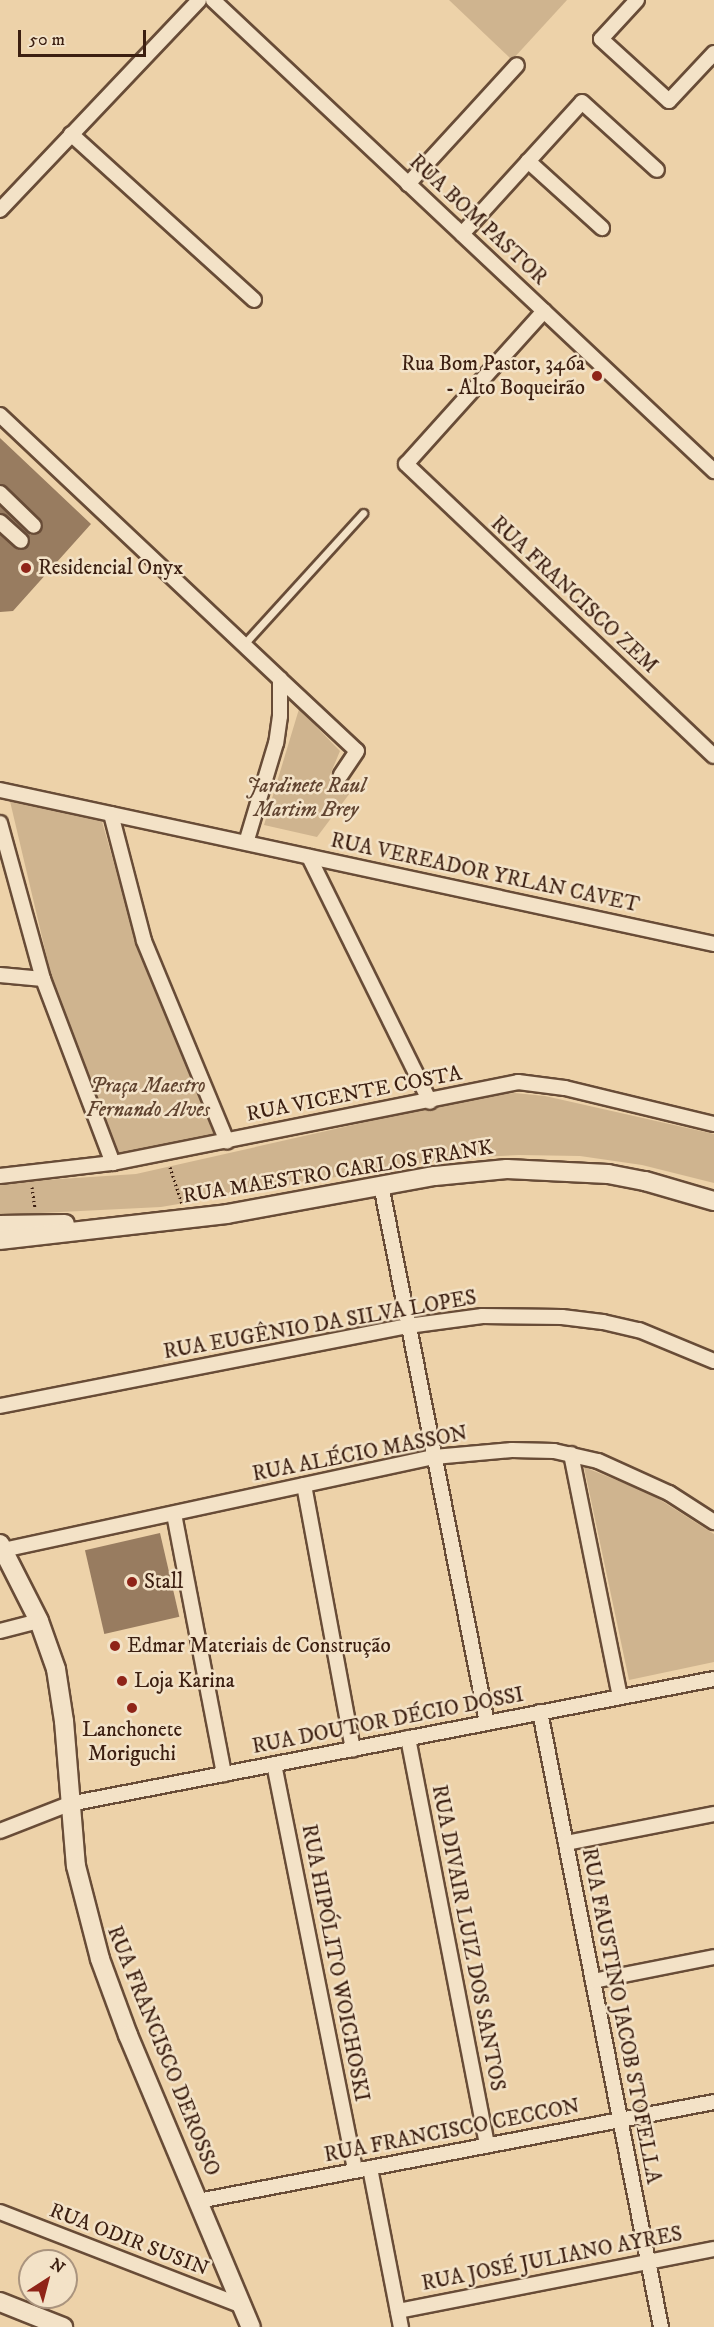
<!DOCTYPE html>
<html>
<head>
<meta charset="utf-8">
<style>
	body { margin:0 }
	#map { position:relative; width:714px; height:2327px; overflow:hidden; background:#edd2a9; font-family:"IM FELL DW Pica",serif }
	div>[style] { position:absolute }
	.green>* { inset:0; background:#cfb48f }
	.building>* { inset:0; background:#987c60; transform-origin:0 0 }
	.path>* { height:3px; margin-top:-1.5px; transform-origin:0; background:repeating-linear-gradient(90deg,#3c1f11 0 1.5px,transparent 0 4.5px) }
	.roads { filter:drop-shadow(2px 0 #684c37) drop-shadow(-2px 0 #684c37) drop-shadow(0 2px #684c37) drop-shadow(0 -2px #684c37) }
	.lane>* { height:7px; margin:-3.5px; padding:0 3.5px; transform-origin:3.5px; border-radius:3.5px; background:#f3e2c7 }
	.street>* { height:14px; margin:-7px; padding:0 7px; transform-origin:7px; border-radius:7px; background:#f3e2c7 }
	.secondary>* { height:18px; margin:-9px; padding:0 9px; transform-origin:9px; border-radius:9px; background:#f3e2c7 }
	.dots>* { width:16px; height:16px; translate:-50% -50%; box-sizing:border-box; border:3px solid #f3e2c7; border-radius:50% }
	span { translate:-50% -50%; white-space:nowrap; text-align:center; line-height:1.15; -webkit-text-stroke:5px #f3e2c7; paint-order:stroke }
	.street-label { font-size:21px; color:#3c1f11 }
	.poi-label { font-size:21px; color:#3c1f11 }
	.right { translate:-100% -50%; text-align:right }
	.left { translate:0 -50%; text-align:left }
	.park-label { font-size:21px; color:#614430; font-style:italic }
	.north { position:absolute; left:18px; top:2249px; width:60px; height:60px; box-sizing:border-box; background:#f3e2c7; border:2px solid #aa947e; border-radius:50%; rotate:36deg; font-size:16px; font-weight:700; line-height:24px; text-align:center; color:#3c1f11 }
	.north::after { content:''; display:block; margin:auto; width:21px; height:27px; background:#8f2418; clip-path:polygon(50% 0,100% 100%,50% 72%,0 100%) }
	.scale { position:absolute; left:18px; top:30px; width:128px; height:27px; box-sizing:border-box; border:3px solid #3c1f11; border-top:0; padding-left:8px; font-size:18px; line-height:21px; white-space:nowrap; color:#3c1f11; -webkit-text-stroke:4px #f3e2c7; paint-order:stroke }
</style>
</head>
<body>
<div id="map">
	<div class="green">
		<i style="clip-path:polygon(449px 0,567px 0,512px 60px)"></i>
		<i style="clip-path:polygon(299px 709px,340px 751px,330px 775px,350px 793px,317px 837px,264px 825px)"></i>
		<i style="clip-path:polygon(9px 797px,101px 818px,137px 944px,216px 1134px,117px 1155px,51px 975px)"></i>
		<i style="clip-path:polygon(515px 1093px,545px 1096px,714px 1134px,714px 1183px,642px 1165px,580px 1156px,519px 1155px,462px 1158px,406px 1165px,161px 1207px,0 1215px,0 1183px,136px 1174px,486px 1095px)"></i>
		<i style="clip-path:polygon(584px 1467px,651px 1494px,714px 1534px,714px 1662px,629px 1680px)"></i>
	</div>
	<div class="building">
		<i style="clip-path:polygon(0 438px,91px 524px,13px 611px,0 612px,0 534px,20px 550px,27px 547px,30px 539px,6px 515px,0 513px,0 506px,31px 535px,40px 533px,43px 524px,6px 487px,0 484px)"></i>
		<i style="left:160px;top:1533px;width:86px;height:77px;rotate:77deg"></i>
	</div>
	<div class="path">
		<i style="left:170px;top:1167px;width:38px;rotate:72deg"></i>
		<i style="left:32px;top:1187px;width:21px;rotate:82deg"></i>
	</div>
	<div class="roads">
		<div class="lane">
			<i style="left:244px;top:644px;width:177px;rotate:-47.7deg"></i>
		</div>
		<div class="street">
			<i style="left:213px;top:0;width:688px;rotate:43.23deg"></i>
			<i style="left:637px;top:0;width:53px;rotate:132.7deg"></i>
			<i style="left:601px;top:39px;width:92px;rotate:42.4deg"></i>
			<i style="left:669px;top:101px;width:66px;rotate:-46.8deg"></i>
			<i style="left:71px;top:134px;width:247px;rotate:42.2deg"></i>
			<i style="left:528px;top:161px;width:100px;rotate:42.2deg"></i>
			<i style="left:408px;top:184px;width:161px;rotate:-47.5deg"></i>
			<i style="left:0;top:210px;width:289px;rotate:-46.5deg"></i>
			<i style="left:462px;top:234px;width:178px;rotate:-47.7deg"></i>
			<i style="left:582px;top:102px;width:101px;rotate:42.2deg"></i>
			<i style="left:544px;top:311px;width:206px;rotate:132deg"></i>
			<i style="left:406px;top:464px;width:424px;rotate:43.5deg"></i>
			<i style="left:0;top:415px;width:385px;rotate:43.3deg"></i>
			<i style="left:280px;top:679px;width:37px;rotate:90deg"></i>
			<i style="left:280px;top:716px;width:27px;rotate:98deg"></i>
			<i style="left:276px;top:743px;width:104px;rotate:106.7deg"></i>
			<i style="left:0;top:493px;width:47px;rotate:44.1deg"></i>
			<i style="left:0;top:522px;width:28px;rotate:42deg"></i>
			<i style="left:280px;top:679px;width:105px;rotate:43.1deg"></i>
			<i style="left:357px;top:751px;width:29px;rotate:124deg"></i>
			<i style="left:0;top:790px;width:730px;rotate:12.17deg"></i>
			<i style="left:111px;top:814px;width:131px;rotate:75.4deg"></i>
			<i style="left:144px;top:941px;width:217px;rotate:67.5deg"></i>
			<i style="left:0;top:823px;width:162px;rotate:74.6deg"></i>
			<i style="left:43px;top:979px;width:197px;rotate:69.2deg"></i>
			<i style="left:309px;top:857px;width:273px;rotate:63.7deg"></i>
			<i style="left:0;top:975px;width:43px;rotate:5.3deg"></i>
			<i style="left:0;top:1176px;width:114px;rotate:-6.6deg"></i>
			<i style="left:113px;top:1163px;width:413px;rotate:-11.3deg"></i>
			<i style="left:518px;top:1082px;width:47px;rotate:7.3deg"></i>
			<i style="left:565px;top:1088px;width:153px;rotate:13.6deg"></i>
			<i style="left:381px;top:1185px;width:548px;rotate:78.85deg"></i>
			<i style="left:0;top:1406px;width:416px;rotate:-11.1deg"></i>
			<i style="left:408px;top:1326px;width:75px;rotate:-7.7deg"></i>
			<i style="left:482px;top:1316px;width:80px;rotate:0.7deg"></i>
			<i style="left:562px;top:1317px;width:41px;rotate:7deg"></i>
			<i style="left:603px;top:1322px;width:37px;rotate:13deg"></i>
			<i style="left:639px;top:1330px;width:81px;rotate:22.5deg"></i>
			<i style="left:571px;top:1454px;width:248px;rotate:78.6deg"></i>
			<i style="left:304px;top:1485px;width:269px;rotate:79.5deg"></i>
			<i style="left:174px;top:1514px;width:265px;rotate:79.1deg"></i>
			<i style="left:3px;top:1550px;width:441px;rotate:-12.2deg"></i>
			<i style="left:434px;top:1457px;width:78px;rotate:-5.1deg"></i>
			<i style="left:512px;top:1450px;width:42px;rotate:1.4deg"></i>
			<i style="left:554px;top:1451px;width:45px;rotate:12.8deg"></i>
			<i style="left:598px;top:1461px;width:78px;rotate:24.3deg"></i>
			<i style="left:669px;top:1493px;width:54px;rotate:32.8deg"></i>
			<i style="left:0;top:1631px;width:40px;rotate:-14.4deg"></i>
			<i style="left:540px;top:1712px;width:627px;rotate:78.87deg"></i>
			<i style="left:408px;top:1738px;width:415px;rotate:79deg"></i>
			<i style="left:274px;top:1764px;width:415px;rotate:78.7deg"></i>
			<i style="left:0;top:1831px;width:74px;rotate:-21.4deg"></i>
			<i style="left:69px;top:1804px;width:657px;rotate:-10.97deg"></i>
			<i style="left:566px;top:1843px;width:151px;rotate:-11.1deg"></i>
			<i style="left:593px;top:1981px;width:123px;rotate:-11.2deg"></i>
			<i style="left:370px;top:2168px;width:162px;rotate:79deg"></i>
			<i style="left:198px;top:2201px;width:525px;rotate:-10.86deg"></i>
			<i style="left:0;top:2212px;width:260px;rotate:21.2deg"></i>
			<i style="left:398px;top:2311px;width:322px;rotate:-11.1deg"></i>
		</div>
		<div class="secondary">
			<i style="left:0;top:1225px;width:65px;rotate:-0.9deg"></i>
			<i style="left:0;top:1240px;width:228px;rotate:-6.5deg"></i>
			<i style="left:227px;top:1214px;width:211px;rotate:-10.4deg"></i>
			<i style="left:435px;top:1176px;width:72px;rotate:-5.6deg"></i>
			<i style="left:507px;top:1169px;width:101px;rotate:2.8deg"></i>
			<i style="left:608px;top:1174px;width:38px;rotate:11deg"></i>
			<i style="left:645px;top:1181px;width:72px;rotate:16.2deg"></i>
			<i style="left:0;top:1544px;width:86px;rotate:63.1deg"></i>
			<i style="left:39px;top:1621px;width:51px;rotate:70.5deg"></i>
			<i style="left:56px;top:1669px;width:53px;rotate:81.3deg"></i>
			<i style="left:64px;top:1721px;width:145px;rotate:85.3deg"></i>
			<i style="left:76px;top:1866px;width:96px;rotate:75.5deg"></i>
			<i style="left:100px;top:1959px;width:81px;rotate:69.8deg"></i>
			<i style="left:128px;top:2035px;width:317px;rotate:67.2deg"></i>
			<i style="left:0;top:2302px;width:68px;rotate:21.6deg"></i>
		</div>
	</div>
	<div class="dots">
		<i style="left:597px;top:376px;background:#8f2418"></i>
		<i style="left:26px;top:568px;background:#8f2418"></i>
		<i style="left:132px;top:1582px;background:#8f2418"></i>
		<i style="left:115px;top:1646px;background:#8f2418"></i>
		<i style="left:122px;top:1681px;background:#8f2418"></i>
		<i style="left:132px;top:1708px;background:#8f2418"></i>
	</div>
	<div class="street-label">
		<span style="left:478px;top:220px;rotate:43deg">RUA BOM PASTOR</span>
		<span style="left:574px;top:595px;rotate:43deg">RUA FRANCISCO ZEM</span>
		<span style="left:485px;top:873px;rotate:12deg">RUA VEREADOR YRLAN CAVET</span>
		<span style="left:354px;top:1094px;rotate:-11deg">RUA VICENTE COSTA</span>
		<span style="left:338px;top:1172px;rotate:-9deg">RUA MAESTRO CARLOS FRANK</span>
		<span style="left:320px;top:1325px;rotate:-10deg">RUA EUGÊNIO DA SILVA LOPES</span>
		<span style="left:360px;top:1454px;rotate:-11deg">RUA ALÉCIO MASSON</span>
		<span style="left:388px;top:1721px;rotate:-11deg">RUA DOUTOR DÉCIO DOSSI</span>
		<span style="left:468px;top:1938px;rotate:79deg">RUA DIVAIR LUIZ DOS SANTOS</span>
		<span style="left:335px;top:1963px;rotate:79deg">RUA HIPÓLITO WOICHOSKI</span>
		<span style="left:621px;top:2016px;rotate:79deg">RUA FAUSTINO JACOB STOFELLA</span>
		<span style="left:163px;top:2051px;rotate:68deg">RUA FRANCISCO DEROSSO</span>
		<span style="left:452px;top:2131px;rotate:-11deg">RUA FRANCISCO CECCON</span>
		<span style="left:129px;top:2240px;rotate:21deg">RUA ODIR SUSIN</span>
		<span style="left:552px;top:2259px;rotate:-11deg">RUA JOSÉ JULIANO AYRES</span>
	</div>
	<div class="poi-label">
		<span class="right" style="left:585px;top:376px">Rua Bom Pastor, 346a<br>- Alto Boqueirão</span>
		<span class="left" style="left:38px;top:568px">Residencial Onyx</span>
		<span class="left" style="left:144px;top:1582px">Stall</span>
		<span class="left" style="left:127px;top:1646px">Edmar Materiais de Construção</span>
		<span class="left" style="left:134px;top:1681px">Loja Karina</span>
		<span style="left:132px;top:1742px">Lanchonete<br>Moriguchi</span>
	</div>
	<div class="park-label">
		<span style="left:306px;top:798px">Jardinete Raul<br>Martim Brey</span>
		<span style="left:148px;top:1098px">Praça Maestro<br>Fernando Alves</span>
	</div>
	<div class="north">N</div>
	<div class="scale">50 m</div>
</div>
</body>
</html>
